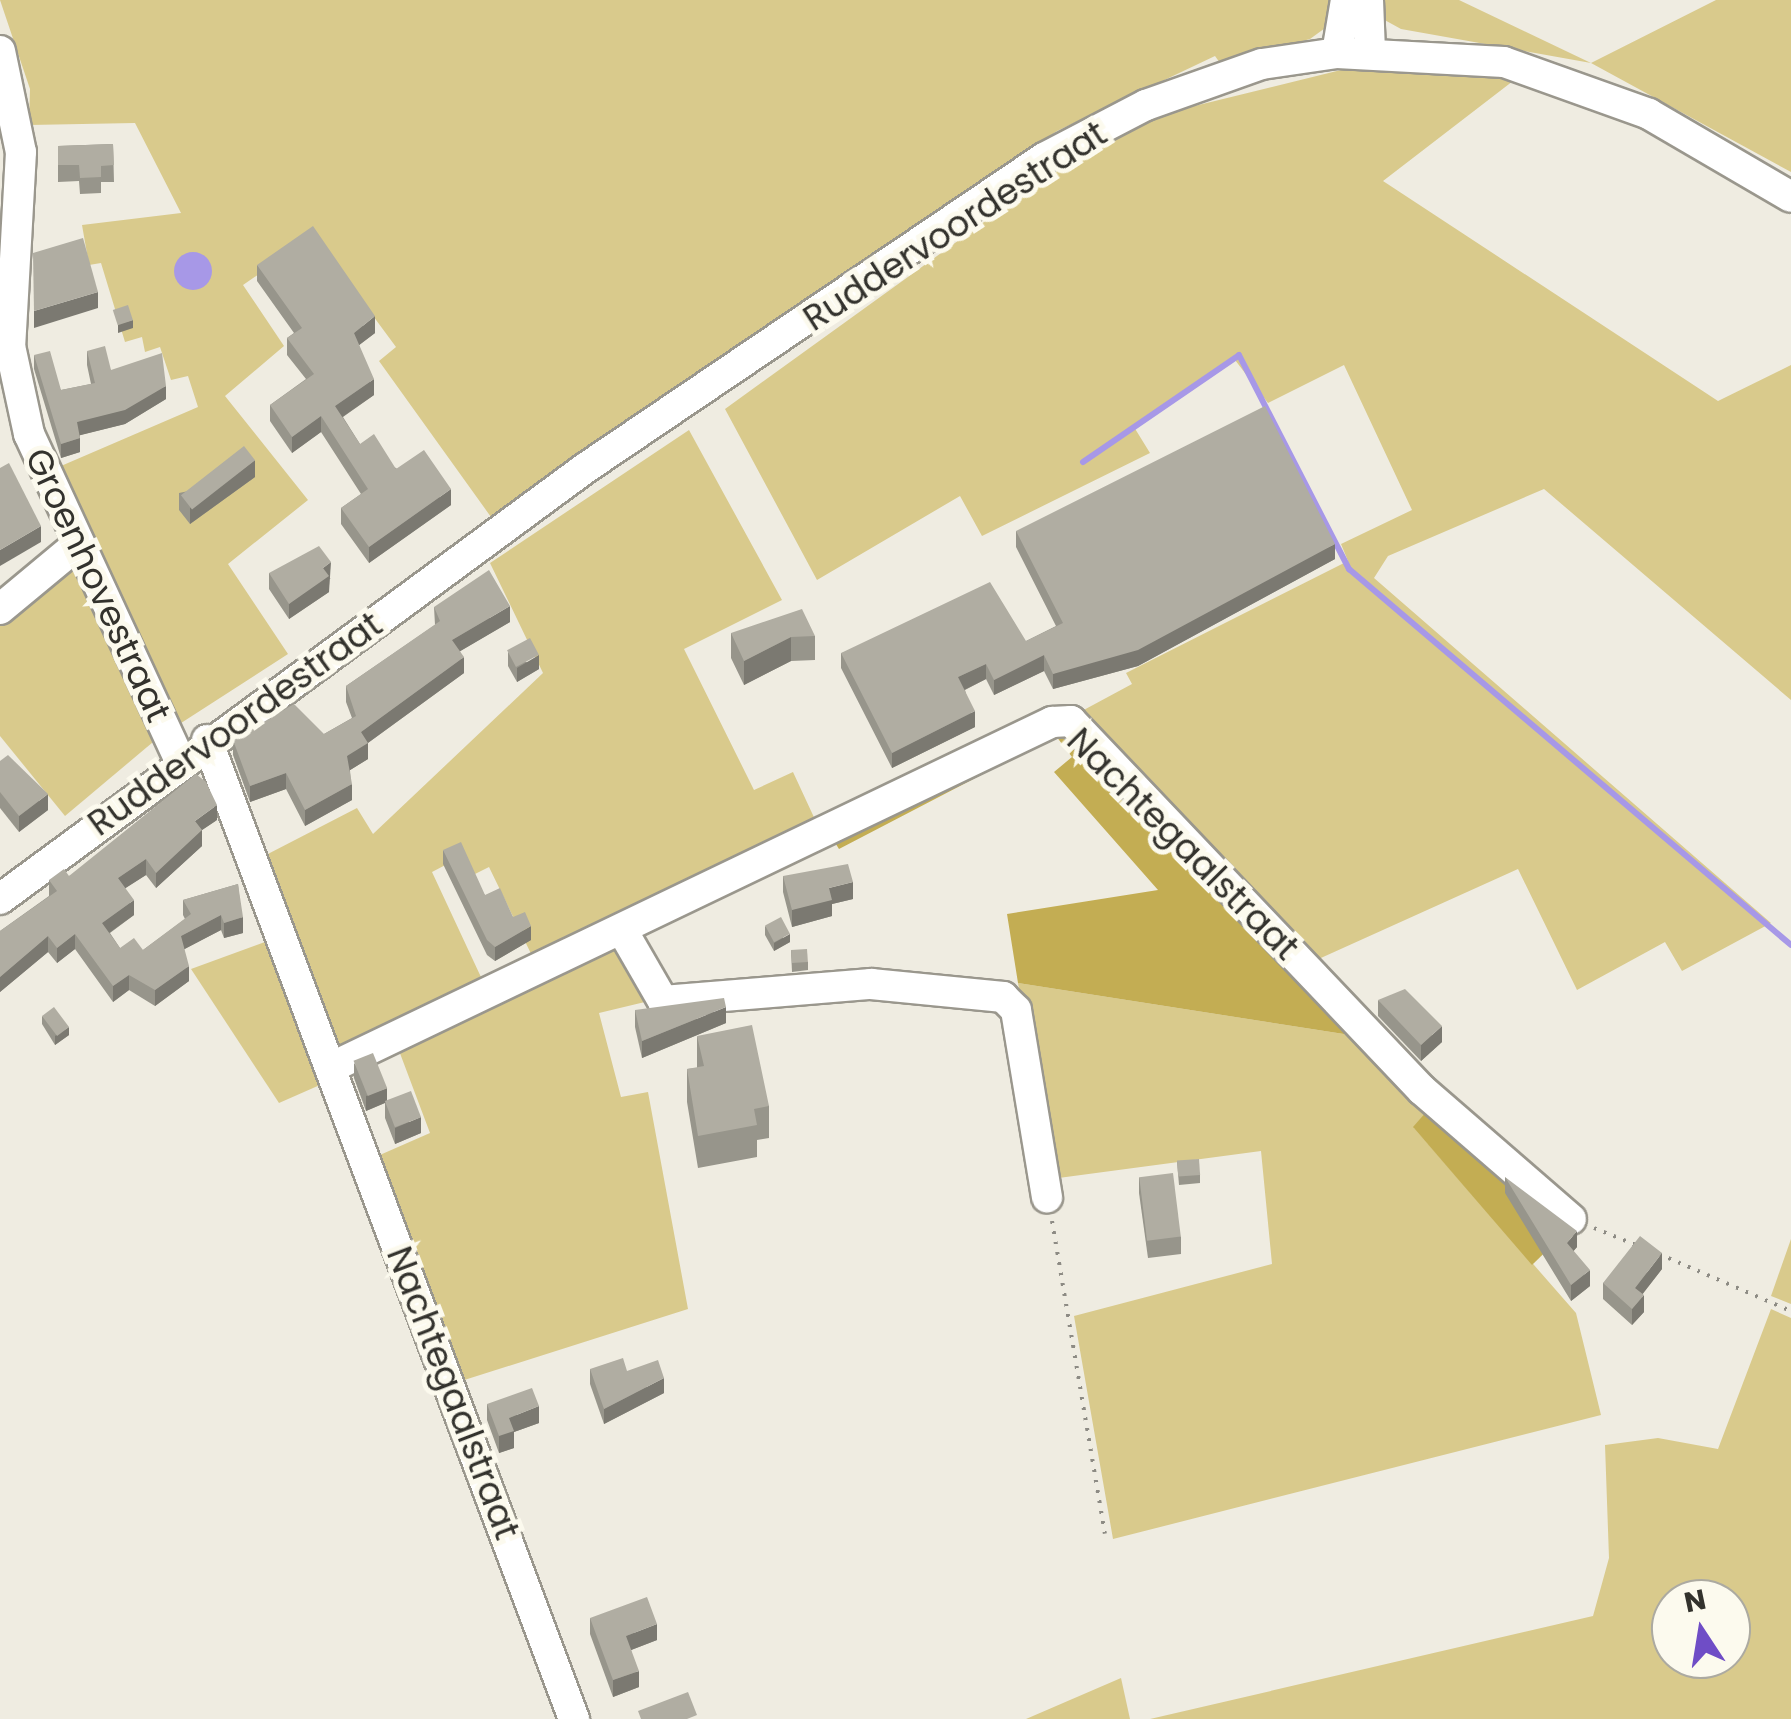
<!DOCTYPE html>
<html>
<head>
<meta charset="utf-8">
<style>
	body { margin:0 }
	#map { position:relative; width:1791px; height:1719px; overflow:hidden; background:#efece1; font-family:Poppins,sans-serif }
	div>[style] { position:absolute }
	.green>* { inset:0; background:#d9ca8c }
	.forest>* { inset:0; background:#c3ad53 }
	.water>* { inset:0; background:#a798e7 }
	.round { border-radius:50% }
	.stream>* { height:6px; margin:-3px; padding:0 3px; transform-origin:3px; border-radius:3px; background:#a798e7 }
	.path>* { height:4px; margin-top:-2px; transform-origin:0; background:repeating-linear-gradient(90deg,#8d8b84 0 2.5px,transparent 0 10.5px) }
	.roads { filter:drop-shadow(2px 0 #9a978d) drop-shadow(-2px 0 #9a978d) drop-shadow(0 2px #9a978d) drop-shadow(0 -2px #9a978d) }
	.minor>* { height:30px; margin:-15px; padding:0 15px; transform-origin:15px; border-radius:15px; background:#fff }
	.wall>* { inset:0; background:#97958b }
	.shaded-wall>* { inset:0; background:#7b7971 }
	.building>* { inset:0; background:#b0ada2; transform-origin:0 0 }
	span { translate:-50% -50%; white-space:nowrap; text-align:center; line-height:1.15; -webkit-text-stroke:10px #fcfaee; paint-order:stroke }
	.street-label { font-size:35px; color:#33322d }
	.north { position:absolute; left:1651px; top:1579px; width:100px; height:100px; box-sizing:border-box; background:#fcfaee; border:2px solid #acaaa1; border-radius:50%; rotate:348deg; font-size:28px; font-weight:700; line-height:40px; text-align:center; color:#33322d }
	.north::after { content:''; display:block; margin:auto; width:35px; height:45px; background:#6f4dc6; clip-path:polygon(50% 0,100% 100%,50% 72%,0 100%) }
</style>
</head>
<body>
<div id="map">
	<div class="green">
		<i style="clip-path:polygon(0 0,1340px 0,1332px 23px,1310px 39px,1220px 63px,1215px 56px,1057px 131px,491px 517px,379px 361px,396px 347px,314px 236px,243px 285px,284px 346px,225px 396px,308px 500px,228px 564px,288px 654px,178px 725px,54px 469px,198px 407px,188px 376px,171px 380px,160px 347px,145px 352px,142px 337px,125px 342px,101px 263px,89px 265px,82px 225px,181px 213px,135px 123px,29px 125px,30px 89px)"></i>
		<i style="clip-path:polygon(1377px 0,1459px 0,1591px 63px,1716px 0,1791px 0,1791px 172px,1591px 63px,1401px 29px,1381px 18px)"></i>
		<i style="clip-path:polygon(1345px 69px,1440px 69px,1513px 81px,1383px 181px,1718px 401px,1791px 365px,1791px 700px,1544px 489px,1388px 556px,1374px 578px,1771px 923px,1682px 971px,1665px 942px,1577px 990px,1518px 869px,1312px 962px,1080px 712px,1132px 684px,1126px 673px,1348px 561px,1341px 544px,1412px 510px,1344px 365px,1268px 403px,1235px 360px,1134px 427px,1150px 453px,982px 536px,960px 496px,817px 580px,725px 409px,1070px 160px,1170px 112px)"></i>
		<i style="clip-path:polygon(689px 430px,782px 600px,684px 649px,754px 790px,793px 772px,818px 826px,536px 964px,489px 867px,461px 881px,453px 861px,432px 872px,487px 990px,354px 1045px,333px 1045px,264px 856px,357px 808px,373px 834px,543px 673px,490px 563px)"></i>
		<i style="clip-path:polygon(78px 565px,159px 737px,65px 816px,0 736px,0 620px,61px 566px)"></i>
		<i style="clip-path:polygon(273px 939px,329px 1081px,279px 1103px,191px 969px)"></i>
		<i style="clip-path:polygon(617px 945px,649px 1001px,599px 1013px,621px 1097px,648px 1092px,688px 1309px,458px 1382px,373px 1158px,430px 1133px,398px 1048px)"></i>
		<i style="clip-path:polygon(1018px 983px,1363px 1037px,1427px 1111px,1414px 1128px,1576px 1313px,1601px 1415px,1113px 1539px,1074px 1316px,1272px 1264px,1261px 1151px,1051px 1179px)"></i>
		<i style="clip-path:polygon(1791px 1239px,1791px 1304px,1771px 1296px)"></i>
		<i style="clip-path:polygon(evenodd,1771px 1309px,1791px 1318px,1791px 1719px,1150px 1719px,1593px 1616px,1609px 1558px,1605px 1445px,1658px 1438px,1718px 1449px,1771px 1309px,1671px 1599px,1731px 1599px,1731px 1659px,1671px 1659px,1671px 1599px)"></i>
		<i style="clip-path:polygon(1121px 1678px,1130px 1719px,1026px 1719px)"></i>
	</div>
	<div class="forest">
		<i style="clip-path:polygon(1059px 719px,1363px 1037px,1018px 983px,1007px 914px,1158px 890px,1054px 772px,1072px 757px,1056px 736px,839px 849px,829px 833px)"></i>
		<i style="clip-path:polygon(1427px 1111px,1570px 1228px,1532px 1265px,1413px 1127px)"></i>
	</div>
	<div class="water">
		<i class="round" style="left:174px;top:252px;width:38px;height:38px"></i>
	</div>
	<div class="stream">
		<i style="left:1083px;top:462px;width:189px;rotate:-34.4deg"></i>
		<i style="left:1239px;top:355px;width:241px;rotate:62.8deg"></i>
		<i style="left:1349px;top:569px;width:580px;rotate:40.39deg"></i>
	</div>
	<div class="path">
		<i style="left:1052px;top:1221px;width:317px;rotate:80.4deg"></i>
		<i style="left:1594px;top:1228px;width:45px;rotate:22deg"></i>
		<i style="left:1659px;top:1254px;width:144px;rotate:23.4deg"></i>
	</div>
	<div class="roads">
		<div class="minor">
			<i style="left:1368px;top:0;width:51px;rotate:87.8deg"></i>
			<i style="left:0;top:51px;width:103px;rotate:78.3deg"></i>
			<i style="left:21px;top:152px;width:194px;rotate:93.2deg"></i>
			<i style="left:10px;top:346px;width:90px;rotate:77.8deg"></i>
			<i style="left:29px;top:434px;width:360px;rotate:65.2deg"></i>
			<i style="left:1337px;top:53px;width:54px;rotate:-80.4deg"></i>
			<i style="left:0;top:609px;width:100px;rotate:-39.7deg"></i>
			<i style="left:207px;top:740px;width:1046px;rotate:69.45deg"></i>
			<i style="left:0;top:899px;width:725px;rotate:-36.36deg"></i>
			<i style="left:584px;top:469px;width:555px;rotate:-34.06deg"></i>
			<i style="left:1044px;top:158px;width:115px;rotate:-27.5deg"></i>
			<i style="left:1146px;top:105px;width:123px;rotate:-19.5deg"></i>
			<i style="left:1262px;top:64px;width:76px;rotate:-8.3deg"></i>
			<i style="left:1337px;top:53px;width:167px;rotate:3.1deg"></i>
			<i style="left:1504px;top:62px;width:154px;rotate:19.7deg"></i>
			<i style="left:1649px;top:114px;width:164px;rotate:30.3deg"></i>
			<i style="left:622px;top:930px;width:82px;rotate:60deg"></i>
			<i style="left:663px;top:1001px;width:209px;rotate:-4.7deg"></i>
			<i style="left:871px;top:984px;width:133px;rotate:5.6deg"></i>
			<i style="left:1003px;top:997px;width:18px;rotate:45deg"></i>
			<i style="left:1016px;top:1010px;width:190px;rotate:80.6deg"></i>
			<i style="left:330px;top:1068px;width:801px;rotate:-25.6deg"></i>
			<i style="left:1052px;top:722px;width:19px;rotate:-3deg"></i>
			<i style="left:1071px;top:721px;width:509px;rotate:46.43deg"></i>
			<i style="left:1422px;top:1090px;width:197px;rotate:40.9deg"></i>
		</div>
	</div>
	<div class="wall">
		<i style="clip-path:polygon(113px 144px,114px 182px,101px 182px,101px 193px,80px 194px,79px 181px,58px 182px,58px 146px)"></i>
		<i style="clip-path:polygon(257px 265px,375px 333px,359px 345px,374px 395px,343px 417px,360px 444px,451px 505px,369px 563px,341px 524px,341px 508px,361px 494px,321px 432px,292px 453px,270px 421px,270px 405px,306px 379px,287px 355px,287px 338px,294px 333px,257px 281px)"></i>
		<i style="clip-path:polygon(87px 351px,111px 370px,166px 399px,125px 424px,80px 435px,80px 452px,61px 458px,34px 369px,34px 355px,61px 390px,91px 384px,87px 365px)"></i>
		<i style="clip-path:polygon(255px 477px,190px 524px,179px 510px,179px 493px)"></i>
		<i style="clip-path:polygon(1016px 531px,1335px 559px,1138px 666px,1053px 689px,1044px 671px,994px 695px,986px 679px,965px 690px,975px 727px,892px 768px,841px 668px,841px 653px,1026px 641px,1056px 626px,1016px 547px)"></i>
		<i style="clip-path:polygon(269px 573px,331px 578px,329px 579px,329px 592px,289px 619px,269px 589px)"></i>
		<i style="clip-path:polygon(434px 607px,510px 622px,460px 651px,464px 673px,368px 743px,368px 759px,350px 770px,352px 800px,305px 826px,286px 789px,250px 802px,233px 755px,233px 740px,324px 734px,352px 718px,346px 702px,346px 686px,435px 625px)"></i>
		<i style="clip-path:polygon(731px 633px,815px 636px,815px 660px,791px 661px,744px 685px,731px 658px)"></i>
		<i style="clip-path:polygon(508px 652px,539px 669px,517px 682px,508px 666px)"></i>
		<i style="clip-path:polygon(0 761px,48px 810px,19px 832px,0 808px)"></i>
		<i style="clip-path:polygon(217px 820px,202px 830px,202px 846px,156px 888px,146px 875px,125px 888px,134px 915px,110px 933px,120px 948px,143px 950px,185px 919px,183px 915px,183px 900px,238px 884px,243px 933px,224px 938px,221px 930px,184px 949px,189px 981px,155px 1006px,129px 990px,113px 1002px,75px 949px,57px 963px,48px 952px,0 992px,0 931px,49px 896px,49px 880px,69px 876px)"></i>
		<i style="clip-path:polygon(443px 850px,485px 895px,513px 917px,531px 940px,495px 961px,487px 955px,443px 864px)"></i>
		<i style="clip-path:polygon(783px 876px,853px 899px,832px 904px,832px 916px,792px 927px,783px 892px)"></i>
		<i style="clip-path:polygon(765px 926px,790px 942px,774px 951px,765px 935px)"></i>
		<i style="clip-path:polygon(791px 950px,808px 962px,808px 970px,792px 972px)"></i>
		<i style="clip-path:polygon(1378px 1000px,1442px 1042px,1421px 1061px,1378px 1016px)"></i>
		<i style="clip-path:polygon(635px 1010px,726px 1023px,642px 1058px,635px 1027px)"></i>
		<i style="clip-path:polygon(42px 1016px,69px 1035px,55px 1045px,42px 1024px)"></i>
		<i style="clip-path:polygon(697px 1036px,769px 1106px,769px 1138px,757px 1140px,757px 1157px,698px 1168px,687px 1102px,687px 1069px,697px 1068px)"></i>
		<i style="clip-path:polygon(354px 1063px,387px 1101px,421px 1133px,395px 1144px,385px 1118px,385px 1103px,366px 1111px,354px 1078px)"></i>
		<i style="clip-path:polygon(1177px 1161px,1200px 1175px,1200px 1183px,1179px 1185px)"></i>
		<i style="clip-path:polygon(1139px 1177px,1181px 1237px,1181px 1254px,1148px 1258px,1139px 1193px)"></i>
		<i style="clip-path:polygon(1505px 1177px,1577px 1247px,1573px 1251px,1590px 1286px,1571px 1301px,1505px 1193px)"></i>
		<i style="clip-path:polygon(1662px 1269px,1642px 1294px,1644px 1312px,1632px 1325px,1603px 1299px,1603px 1283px)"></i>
		<i style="clip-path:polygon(590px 1369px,664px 1393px,604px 1424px,590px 1384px)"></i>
		<i style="clip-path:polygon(487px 1404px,539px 1423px,514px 1432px,514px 1448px,499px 1453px,487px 1420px)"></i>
		<i style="clip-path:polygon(590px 1618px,657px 1640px,631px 1650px,639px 1687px,613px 1697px,590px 1634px)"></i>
	</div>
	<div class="shaded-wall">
		<i style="clip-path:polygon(98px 292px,98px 308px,34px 328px,34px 311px)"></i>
		<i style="clip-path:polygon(375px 316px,375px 333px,354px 349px,354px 333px)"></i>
		<i style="clip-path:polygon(133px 320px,133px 328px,118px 333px,118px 324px)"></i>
		<i style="clip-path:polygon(374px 379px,374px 395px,335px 422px,335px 406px)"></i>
		<i style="clip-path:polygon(166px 386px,166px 399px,125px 424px,77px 436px,77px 422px)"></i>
		<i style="clip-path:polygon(321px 416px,321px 432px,292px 453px,292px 437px)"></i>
		<i style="clip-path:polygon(80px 438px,80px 452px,61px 458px,61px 444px)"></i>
		<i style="clip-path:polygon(255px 460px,255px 477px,190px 524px,190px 508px)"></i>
		<i style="clip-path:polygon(451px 489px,451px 505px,369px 563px,369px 547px)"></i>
		<i style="clip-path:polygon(41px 526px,41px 542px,0 566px,0 550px)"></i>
		<i style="clip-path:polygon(1335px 544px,1335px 559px,1138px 666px,1053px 689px,1053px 674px)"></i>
		<i style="clip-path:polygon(331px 562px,329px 592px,289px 619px,289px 604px,323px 568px)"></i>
		<i style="clip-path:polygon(510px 606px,510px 622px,452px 656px,452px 640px)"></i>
		<i style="clip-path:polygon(791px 637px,791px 661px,744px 685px,744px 661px)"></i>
		<i style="clip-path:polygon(539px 655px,539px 669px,517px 682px,517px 668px)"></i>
		<i style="clip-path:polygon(1044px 655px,1044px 671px,994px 695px,994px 680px)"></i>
		<i style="clip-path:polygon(464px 657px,464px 673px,365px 745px,368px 743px,368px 759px,347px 772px,347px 756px,361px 732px)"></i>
		<i style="clip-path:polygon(986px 664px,986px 679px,958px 693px,958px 677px)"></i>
		<i style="clip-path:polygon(975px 711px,975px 727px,892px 768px,892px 753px)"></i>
		<i style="clip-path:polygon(286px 773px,286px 789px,250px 802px,250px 786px)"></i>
		<i style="clip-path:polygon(352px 784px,352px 800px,305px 826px,305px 810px)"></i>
		<i style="clip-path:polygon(48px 794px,48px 810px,19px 832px,19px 816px)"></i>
		<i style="clip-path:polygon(217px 805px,217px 820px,202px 830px,202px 846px,156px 888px,156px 873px,195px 821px)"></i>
		<i style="clip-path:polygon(146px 859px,146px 875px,118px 893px,118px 878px)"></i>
		<i style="clip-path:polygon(853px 882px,853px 899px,832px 904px,832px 916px,792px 927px,792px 910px,829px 888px)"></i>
		<i style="clip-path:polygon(134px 900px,134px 915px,102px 938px,102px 923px)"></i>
		<i style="clip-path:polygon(221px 915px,221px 930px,181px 951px,181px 936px)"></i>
		<i style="clip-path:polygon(243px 917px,243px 933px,224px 938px,224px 923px)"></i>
		<i style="clip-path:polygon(531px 926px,531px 940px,495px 961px,495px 947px)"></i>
		<i style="clip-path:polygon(75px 934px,75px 949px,57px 963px,57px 948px)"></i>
		<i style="clip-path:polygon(790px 934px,790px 942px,774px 951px,774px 943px)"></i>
		<i style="clip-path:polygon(48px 936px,48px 952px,0 992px,0 977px)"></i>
		<i style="clip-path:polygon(189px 966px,189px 981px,155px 1006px,155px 990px)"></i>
		<i style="clip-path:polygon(129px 975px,129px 990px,113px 1002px,113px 986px)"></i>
		<i style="clip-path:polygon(726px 1007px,726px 1023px,642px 1058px,642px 1041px)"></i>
		<i style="clip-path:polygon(1442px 1026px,1442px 1042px,1421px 1061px,1421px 1045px)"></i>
		<i style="clip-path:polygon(69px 1027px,69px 1035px,55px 1045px,55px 1036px)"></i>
		<i style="clip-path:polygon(387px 1088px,387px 1102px,366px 1111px,366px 1096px)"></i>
		<i style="clip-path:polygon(421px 1117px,421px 1133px,395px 1144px,395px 1128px)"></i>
		<i style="clip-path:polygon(1577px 1231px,1577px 1247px,1567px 1259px,1567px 1243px)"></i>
		<i style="clip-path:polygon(1662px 1253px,1662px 1269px,1635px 1304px,1635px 1288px)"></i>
		<i style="clip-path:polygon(1590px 1270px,1590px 1286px,1571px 1301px,1571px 1285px)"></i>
		<i style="clip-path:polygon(1644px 1295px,1644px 1312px,1632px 1325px,1632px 1309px)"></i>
		<i style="clip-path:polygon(664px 1378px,664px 1393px,604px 1424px,604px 1409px)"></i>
		<i style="clip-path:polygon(539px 1406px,539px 1423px,514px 1432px,514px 1448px,499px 1453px,499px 1436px,509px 1418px)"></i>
		<i style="clip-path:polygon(657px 1624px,657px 1640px,626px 1652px,626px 1636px)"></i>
		<i style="clip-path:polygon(639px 1671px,639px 1687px,613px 1697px,613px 1680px)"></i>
	</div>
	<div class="building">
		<i style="clip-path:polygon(113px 144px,114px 165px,101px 166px,101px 177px,80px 178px,79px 165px,58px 165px,58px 146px)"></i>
		<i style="clip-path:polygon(313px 226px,375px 316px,354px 333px,374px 379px,335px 406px,360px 444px,374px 434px,396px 469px,424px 450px,451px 489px,369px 547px,341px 508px,368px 489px,321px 416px,292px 437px,270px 405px,314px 374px,287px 338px,302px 328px,257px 265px)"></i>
		<i style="clip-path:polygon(83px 238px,98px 292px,34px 311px,33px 253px)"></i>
		<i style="left:128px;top:305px;width:16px;height:16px;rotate:72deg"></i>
		<i style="clip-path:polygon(105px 346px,111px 370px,162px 353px,166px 386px,125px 410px,77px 422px,80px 438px,61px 444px,34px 355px,50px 351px,61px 390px,95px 383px,87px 351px)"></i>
		<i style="clip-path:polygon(1265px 406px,1335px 544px,1138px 650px,1053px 674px,1044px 655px,994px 680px,986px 664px,958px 677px,975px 711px,892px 753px,841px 653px,990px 582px,1026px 641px,1063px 623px,1016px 531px)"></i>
		<i style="left:244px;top:446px;width:18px;height:80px;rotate:52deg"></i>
		<i style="clip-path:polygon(9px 463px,41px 526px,0 550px,0 468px)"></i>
		<i style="clip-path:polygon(319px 546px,331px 562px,323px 568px,329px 576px,289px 604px,269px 573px)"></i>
		<i style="clip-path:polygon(489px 570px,510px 606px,452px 640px,464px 657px,361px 732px,368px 743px,347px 756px,352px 784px,305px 810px,286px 773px,250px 786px,233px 740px,294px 704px,324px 734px,356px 716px,346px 686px,440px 621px,434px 607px)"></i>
		<i style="clip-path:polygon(802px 609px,815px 636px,791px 637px,744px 661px,731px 633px)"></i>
		<i style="left:530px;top:638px;width:19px;height:26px;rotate:62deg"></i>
		<i style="clip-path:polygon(8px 755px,48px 794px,19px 816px,0 792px,0 761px)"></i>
		<i style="clip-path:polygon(196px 774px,206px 782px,217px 805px,195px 821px,202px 830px,156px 873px,146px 859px,118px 878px,134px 900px,102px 923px,120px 948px,134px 938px,143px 950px,191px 914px,183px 900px,238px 884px,243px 917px,224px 923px,221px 915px,181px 936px,189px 966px,155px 990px,129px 975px,113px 986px,75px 934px,57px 948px,48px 936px,0 977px,0 931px,57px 891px,49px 880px,64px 869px,69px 876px)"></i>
		<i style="clip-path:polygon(461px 842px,485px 895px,500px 888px,513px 917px,525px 912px,531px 926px,495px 947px,487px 940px,443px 850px)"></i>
		<i style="clip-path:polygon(848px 864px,853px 882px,829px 888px,832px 900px,792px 910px,783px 876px)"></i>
		<i style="left:781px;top:917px;width:19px;height:18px;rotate:62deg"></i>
		<i style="left:807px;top:949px;width:13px;height:16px;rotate:86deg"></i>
		<i style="clip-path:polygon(1405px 989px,1442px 1026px,1421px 1045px,1378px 1000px)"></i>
		<i style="clip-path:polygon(724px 998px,726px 1007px,642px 1041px,635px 1010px)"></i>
		<i style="left:54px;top:1007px;width:25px;height:15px;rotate:53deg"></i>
		<i style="clip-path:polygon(752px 1025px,769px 1106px,754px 1109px,757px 1125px,698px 1136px,687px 1069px,704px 1066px,697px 1036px)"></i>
		<i style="left:373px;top:1053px;width:38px;height:21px;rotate:68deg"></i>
		<i style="left:411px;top:1091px;width:28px;height:28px;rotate:69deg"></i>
		<i style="left:1199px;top:1159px;width:16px;height:22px;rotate:86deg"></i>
		<i style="left:1173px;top:1173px;width:64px;height:34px;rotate:83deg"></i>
		<i style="clip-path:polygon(1505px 1177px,1577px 1231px,1567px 1243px,1590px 1270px,1571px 1285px)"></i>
		<i style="clip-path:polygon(1640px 1236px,1662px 1253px,1635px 1288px,1644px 1295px,1632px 1309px,1603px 1283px)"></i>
		<i style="clip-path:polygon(623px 1358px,627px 1371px,658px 1360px,664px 1378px,604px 1409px,590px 1369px)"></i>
		<i style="clip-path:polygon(532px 1388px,539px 1406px,509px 1418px,514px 1431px,499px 1436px,487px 1404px)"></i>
		<i style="clip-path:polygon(647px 1597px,657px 1624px,626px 1636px,639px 1671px,613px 1680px,590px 1618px)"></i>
		<i style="clip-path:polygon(688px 1692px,697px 1715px,687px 1719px,641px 1719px,638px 1711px)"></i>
	</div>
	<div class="street-label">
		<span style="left:955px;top:226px;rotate:-33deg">Ruddervoordestraat</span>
		<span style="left:98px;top:585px;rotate:65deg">Groenhovestraat</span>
		<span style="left:235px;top:724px;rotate:-36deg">Ruddervoordestraat</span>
		<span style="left:1183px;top:844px;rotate:45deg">Nachtegaalstraat</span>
		<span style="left:453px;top:1393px;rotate:69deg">Nachtegaalstraat</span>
	</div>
	<div class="north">N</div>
</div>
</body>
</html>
